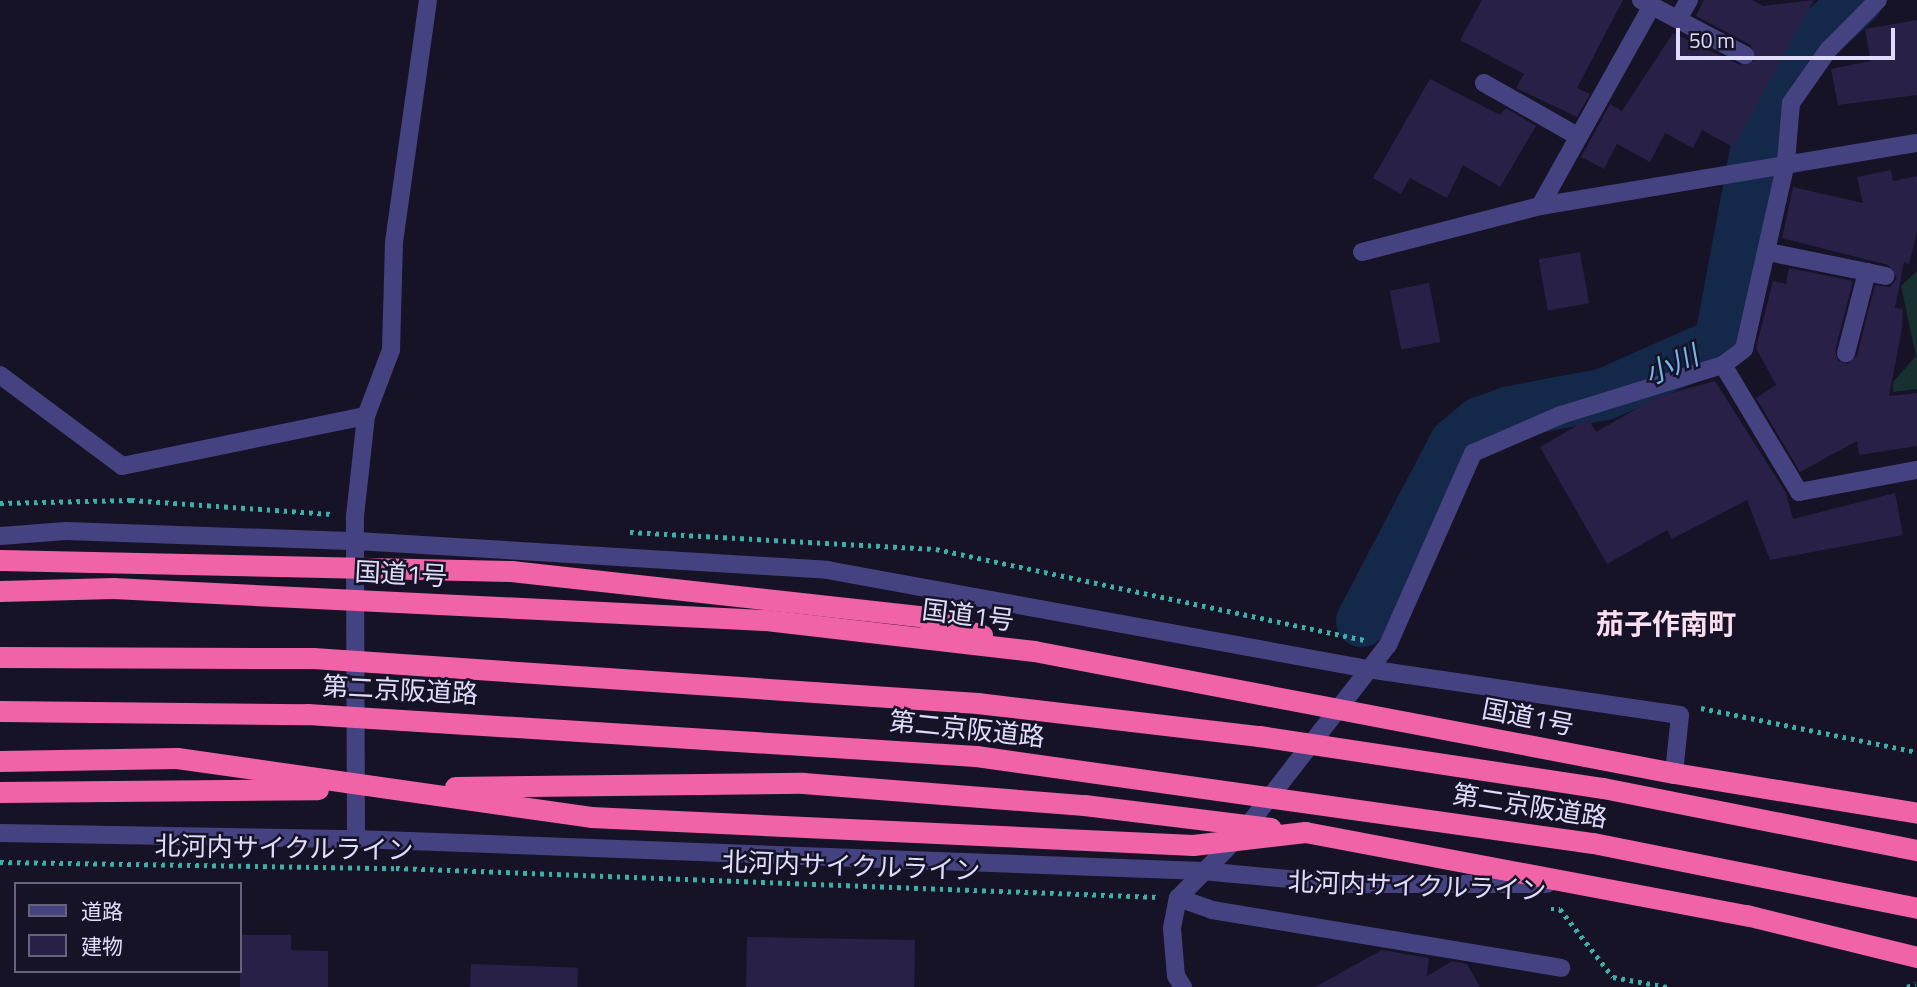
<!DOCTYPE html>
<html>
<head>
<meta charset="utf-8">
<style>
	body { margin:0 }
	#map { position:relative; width:1917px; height:987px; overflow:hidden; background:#161327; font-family:"Titillium Web","Noto Sans JP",sans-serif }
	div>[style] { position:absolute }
	.green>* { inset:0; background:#163130 }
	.river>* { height:52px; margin:-26px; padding:0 26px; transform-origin:26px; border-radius:26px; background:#14284a }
	.building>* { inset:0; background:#282046; transform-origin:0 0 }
	.path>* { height:4.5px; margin-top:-2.25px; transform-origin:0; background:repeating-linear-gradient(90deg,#3cafa9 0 3.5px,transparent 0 8.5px) }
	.minor>* { height:18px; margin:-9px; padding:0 9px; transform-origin:9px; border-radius:9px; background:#454281 }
	.highway>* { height:21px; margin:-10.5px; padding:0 10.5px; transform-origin:10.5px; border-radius:10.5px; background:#f063a6 }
	.highway-bridge>* { height:21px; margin:-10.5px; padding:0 10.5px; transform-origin:10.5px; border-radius:10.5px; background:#f063a6 }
	span { translate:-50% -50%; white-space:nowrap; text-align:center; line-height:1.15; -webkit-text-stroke:5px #161327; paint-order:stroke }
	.street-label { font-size:26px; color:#e0dcfc }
	.water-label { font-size:28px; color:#74b7f1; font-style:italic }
	.neighbourhood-label { font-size:28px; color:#fcdef1; font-weight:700 }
	.legend { position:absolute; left:14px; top:882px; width:228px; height:91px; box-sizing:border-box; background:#161327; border:2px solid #67637c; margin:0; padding:9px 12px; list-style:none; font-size:21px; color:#e0dcfc }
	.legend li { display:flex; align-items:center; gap:14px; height:35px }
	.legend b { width:35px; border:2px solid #67637c }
	.scale { position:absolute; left:1676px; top:28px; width:219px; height:32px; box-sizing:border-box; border:4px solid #e0dcfc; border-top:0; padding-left:9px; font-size:21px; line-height:24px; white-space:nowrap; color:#e0dcfc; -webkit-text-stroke:5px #161327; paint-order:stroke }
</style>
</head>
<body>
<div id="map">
	<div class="green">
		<i style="clip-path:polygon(1917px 271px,1917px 389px,1893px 392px,1893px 382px,1916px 356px,1901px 286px)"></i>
	</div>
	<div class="river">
		<i style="left:1362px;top:621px;width:200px;rotate:-62.3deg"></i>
		<i style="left:1455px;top:444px;width:33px;rotate:-40deg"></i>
		<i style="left:1480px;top:423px;width:33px;rotate:-20deg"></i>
		<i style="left:1511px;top:412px;width:96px;rotate:-10.8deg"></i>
		<i style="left:1605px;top:394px;width:126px;rotate:-23.9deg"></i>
		<i style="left:1720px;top:343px;width:208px;rotate:-79.4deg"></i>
		<i style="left:1758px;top:139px;width:51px;rotate:-68deg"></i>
		<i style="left:1777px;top:92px;width:65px;rotate:-54.4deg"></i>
		<i style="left:1815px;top:39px;width:57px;rotate:-42.9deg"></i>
	</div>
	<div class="building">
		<i style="clip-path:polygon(1482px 0,1623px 0,1577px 88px,1590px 94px,1577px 117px,1516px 88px,1524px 74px,1460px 40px)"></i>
		<i style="clip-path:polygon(1704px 0,1752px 0,1763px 6px,1814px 0,1733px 147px,1702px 130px,1693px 148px,1665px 133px,1650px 162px,1617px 144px,1604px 169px,1581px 157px,1610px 104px,1622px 111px,1673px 33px,1740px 65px,1755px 61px,1751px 45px,1696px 16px)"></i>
		<i style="clip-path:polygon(1917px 20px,1917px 95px,1838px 105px,1831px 69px,1871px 61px,1865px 29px)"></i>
		<i style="clip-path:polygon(1430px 79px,1500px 115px,1506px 108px,1536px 126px,1500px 187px,1463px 165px,1447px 198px,1410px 178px,1401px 194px,1373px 178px)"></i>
		<i style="clip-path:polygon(1891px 170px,1893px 181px,1917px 176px,1917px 233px,1909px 264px,1904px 262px,1895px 308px,1903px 309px,1902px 329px,1889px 396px,1917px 393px,1917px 446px,1859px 455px,1857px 441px,1800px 472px,1756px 398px,1776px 385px,1756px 348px,1773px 281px,1786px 284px,1789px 268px,1853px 281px,1835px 351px,1838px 361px,1848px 364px,1857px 356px,1875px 285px,1890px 287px,1897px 278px,1888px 265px,1782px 238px,1793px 187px,1863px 203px,1857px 177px)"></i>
		<i style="left:1580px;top:252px;width:52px;height:42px;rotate:80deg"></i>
		<i style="left:1429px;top:283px;width:60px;height:40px;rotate:79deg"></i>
		<i style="clip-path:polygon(1715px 381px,1786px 493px,1793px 519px,1895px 493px,1903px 535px,1770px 560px,1747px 500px,1672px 539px,1667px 530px,1607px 564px,1540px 447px,1588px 419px,1596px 432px,1657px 397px)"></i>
		<i style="clip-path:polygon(240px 935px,291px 935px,291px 950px,328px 951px,328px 987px,240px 987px)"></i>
		<i style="left:747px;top:937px;width:168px;height:50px;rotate:1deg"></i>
		<i style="clip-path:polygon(1382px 950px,1429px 958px,1427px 976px,1452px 961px,1467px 964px,1480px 987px,1315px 987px)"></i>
		<i style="left:471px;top:964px;width:107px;height:23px;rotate:2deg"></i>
	</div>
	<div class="path">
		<i style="left:0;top:503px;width:131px;rotate:-1.3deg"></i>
		<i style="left:131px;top:500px;width:200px;rotate:4deg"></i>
		<i style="left:630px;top:532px;width:306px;rotate:3.2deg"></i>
		<i style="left:936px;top:549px;width:438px;rotate:12deg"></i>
		<i style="left:1701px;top:708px;width:220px;rotate:11.5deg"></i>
		<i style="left:0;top:862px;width:396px;rotate:0.9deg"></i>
		<i style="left:396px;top:868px;width:762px;rotate:2.18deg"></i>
		<i style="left:1551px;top:909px;width:9px"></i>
		<i style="left:1560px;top:909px;width:86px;rotate:52.1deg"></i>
		<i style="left:1613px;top:977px;width:55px;rotate:10.5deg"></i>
		<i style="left:1907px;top:987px;width:9px;rotate:-18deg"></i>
	</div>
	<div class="minor">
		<i style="left:1641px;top:0;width:118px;rotate:27.9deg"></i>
		<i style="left:1678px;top:19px;width:22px;rotate:-60deg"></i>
		<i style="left:1484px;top:83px;width:109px;rotate:29.6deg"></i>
		<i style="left:1540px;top:206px;width:229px;rotate:-60.8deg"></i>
		<i style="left:1362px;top:252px;width:184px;rotate:-14.5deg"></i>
		<i style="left:1540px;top:206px;width:382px;rotate:-9.5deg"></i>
		<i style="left:1768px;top:252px;width:101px;rotate:11.4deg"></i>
		<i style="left:1867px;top:272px;width:84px;rotate:104.5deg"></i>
		<i style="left:1867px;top:272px;width:19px;rotate:12deg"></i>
		<i style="left:1723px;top:365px;width:148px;rotate:59.1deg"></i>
		<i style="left:1799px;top:492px;width:120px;rotate:-10.6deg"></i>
		<i style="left:0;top:375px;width:152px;rotate:36.7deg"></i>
		<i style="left:122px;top:466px;width:249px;rotate:-11.6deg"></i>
		<i style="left:0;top:536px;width:66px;rotate:-4.3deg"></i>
		<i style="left:66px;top:531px;width:291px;rotate:2deg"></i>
		<i style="left:357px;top:541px;width:471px;rotate:3.5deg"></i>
		<i style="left:827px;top:570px;width:550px;rotate:10.37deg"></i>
		<i style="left:1368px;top:669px;width:315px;rotate:8.4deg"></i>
		<i style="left:1680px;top:715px;width:58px;rotate:95.9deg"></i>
		<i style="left:0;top:833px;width:356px;rotate:1deg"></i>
		<i style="left:356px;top:839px;width:847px;rotate:2.17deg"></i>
		<i style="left:1202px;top:871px;width:142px;rotate:5.3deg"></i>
		<i style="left:1343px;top:884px;width:204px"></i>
		<i style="left:356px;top:839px;width:323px;rotate:-90.2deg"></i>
		<i style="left:355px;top:516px;width:101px;rotate:-83.7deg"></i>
		<i style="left:366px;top:416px;width:71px;rotate:-69.3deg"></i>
		<i style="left:391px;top:350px;width:108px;rotate:-88.4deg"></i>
		<i style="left:394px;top:242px;width:244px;rotate:-82deg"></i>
		<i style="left:1178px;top:898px;width:36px;rotate:19deg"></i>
		<i style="left:1212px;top:910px;width:354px;rotate:9.4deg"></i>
		<i style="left:1183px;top:987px;width:13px;rotate:-122deg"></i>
		<i style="left:1176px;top:976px;width:48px;rotate:-94.8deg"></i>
		<i style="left:1172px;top:928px;width:31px;rotate:-79deg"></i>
		<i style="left:1178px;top:898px;width:91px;rotate:-45.4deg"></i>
		<i style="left:1242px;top:833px;width:238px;rotate:-52.2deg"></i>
		<i style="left:1388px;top:645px;width:210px;rotate:-66.1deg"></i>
		<i style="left:1473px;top:453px;width:96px;rotate:-23.4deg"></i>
		<i style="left:1561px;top:415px;width:170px;rotate:-17.2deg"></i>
		<i style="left:1723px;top:365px;width:26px;rotate:-37deg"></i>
		<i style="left:1744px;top:349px;width:192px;rotate:-77.3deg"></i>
		<i style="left:1786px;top:162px;width:59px;rotate:-85.2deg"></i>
		<i style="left:1791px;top:103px;width:66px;rotate:-54.9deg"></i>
		<i style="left:1829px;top:49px;width:69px;rotate:-45deg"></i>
	</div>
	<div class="highway">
		<i style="left:1305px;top:832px;width:449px;rotate:10.7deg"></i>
		<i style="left:1746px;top:915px;width:176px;rotate:13.8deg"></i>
	</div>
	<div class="highway-bridge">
		<i style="left:0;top:560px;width:511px;rotate:1.23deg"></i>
		<i style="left:511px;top:571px;width:410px;rotate:6.3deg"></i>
		<i style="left:919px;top:616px;width:66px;rotate:16.8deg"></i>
		<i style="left:0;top:591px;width:113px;rotate:-1.5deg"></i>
		<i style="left:113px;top:588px;width:654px;rotate:2.81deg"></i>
		<i style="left:766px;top:620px;width:270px;rotate:6.6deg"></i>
		<i style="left:1034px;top:651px;width:652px;rotate:10.79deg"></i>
		<i style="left:1674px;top:773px;width:246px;rotate:9.3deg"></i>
		<i style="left:0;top:657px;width:313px;rotate:0.2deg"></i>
		<i style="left:313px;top:658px;width:666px;rotate:3.88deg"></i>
		<i style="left:977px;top:703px;width:284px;rotate:6.7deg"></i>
		<i style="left:1259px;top:736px;width:348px;rotate:8.6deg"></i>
		<i style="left:1603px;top:788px;width:320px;rotate:11.2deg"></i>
		<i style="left:0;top:711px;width:307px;rotate:0.6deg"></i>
		<i style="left:307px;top:714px;width:670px;rotate:3.59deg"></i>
		<i style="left:976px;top:756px;width:623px;rotate:8.03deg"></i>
		<i style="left:1593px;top:843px;width:330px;rotate:11.3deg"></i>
		<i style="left:0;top:761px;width:177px;rotate:-1deg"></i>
		<i style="left:177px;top:758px;width:418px;rotate:8.1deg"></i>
		<i style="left:591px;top:817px;width:603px;rotate:2.66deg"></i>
		<i style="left:1193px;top:845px;width:113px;rotate:-6.6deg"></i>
		<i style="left:455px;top:787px;width:348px;rotate:-0.7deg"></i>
		<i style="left:803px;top:783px;width:282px;rotate:4.5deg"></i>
		<i style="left:1084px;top:805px;width:188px;rotate:7deg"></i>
		<i style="left:0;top:792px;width:318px;rotate:-0.5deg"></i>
	</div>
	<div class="street-label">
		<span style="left:401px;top:574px;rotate:3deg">国道1号</span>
		<span style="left:968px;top:615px;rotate:7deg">国道1号</span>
		<span style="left:400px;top:690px;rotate:3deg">第二京阪道路</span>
		<span style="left:1528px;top:717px;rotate:11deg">国道1号</span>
		<span style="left:967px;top:729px;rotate:6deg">第二京阪道路</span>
		<span style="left:1530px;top:806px;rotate:9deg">第二京阪道路</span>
		<span style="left:284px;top:848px;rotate:1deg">北河内サイクルライン</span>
		<span style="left:851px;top:866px;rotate:2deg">北河内サイクルライン</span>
		<span style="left:1417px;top:886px;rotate:2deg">北河内サイクルライン</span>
	</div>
	<div class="water-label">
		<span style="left:1671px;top:365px;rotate:-24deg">小川</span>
	</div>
	<div class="neighbourhood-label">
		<span style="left:1666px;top:624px">茄子作南町</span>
	</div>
	<ul class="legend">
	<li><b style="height:9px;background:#454281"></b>道路</li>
	<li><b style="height:19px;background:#282046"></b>建物</li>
	</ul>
	<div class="scale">50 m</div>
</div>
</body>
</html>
